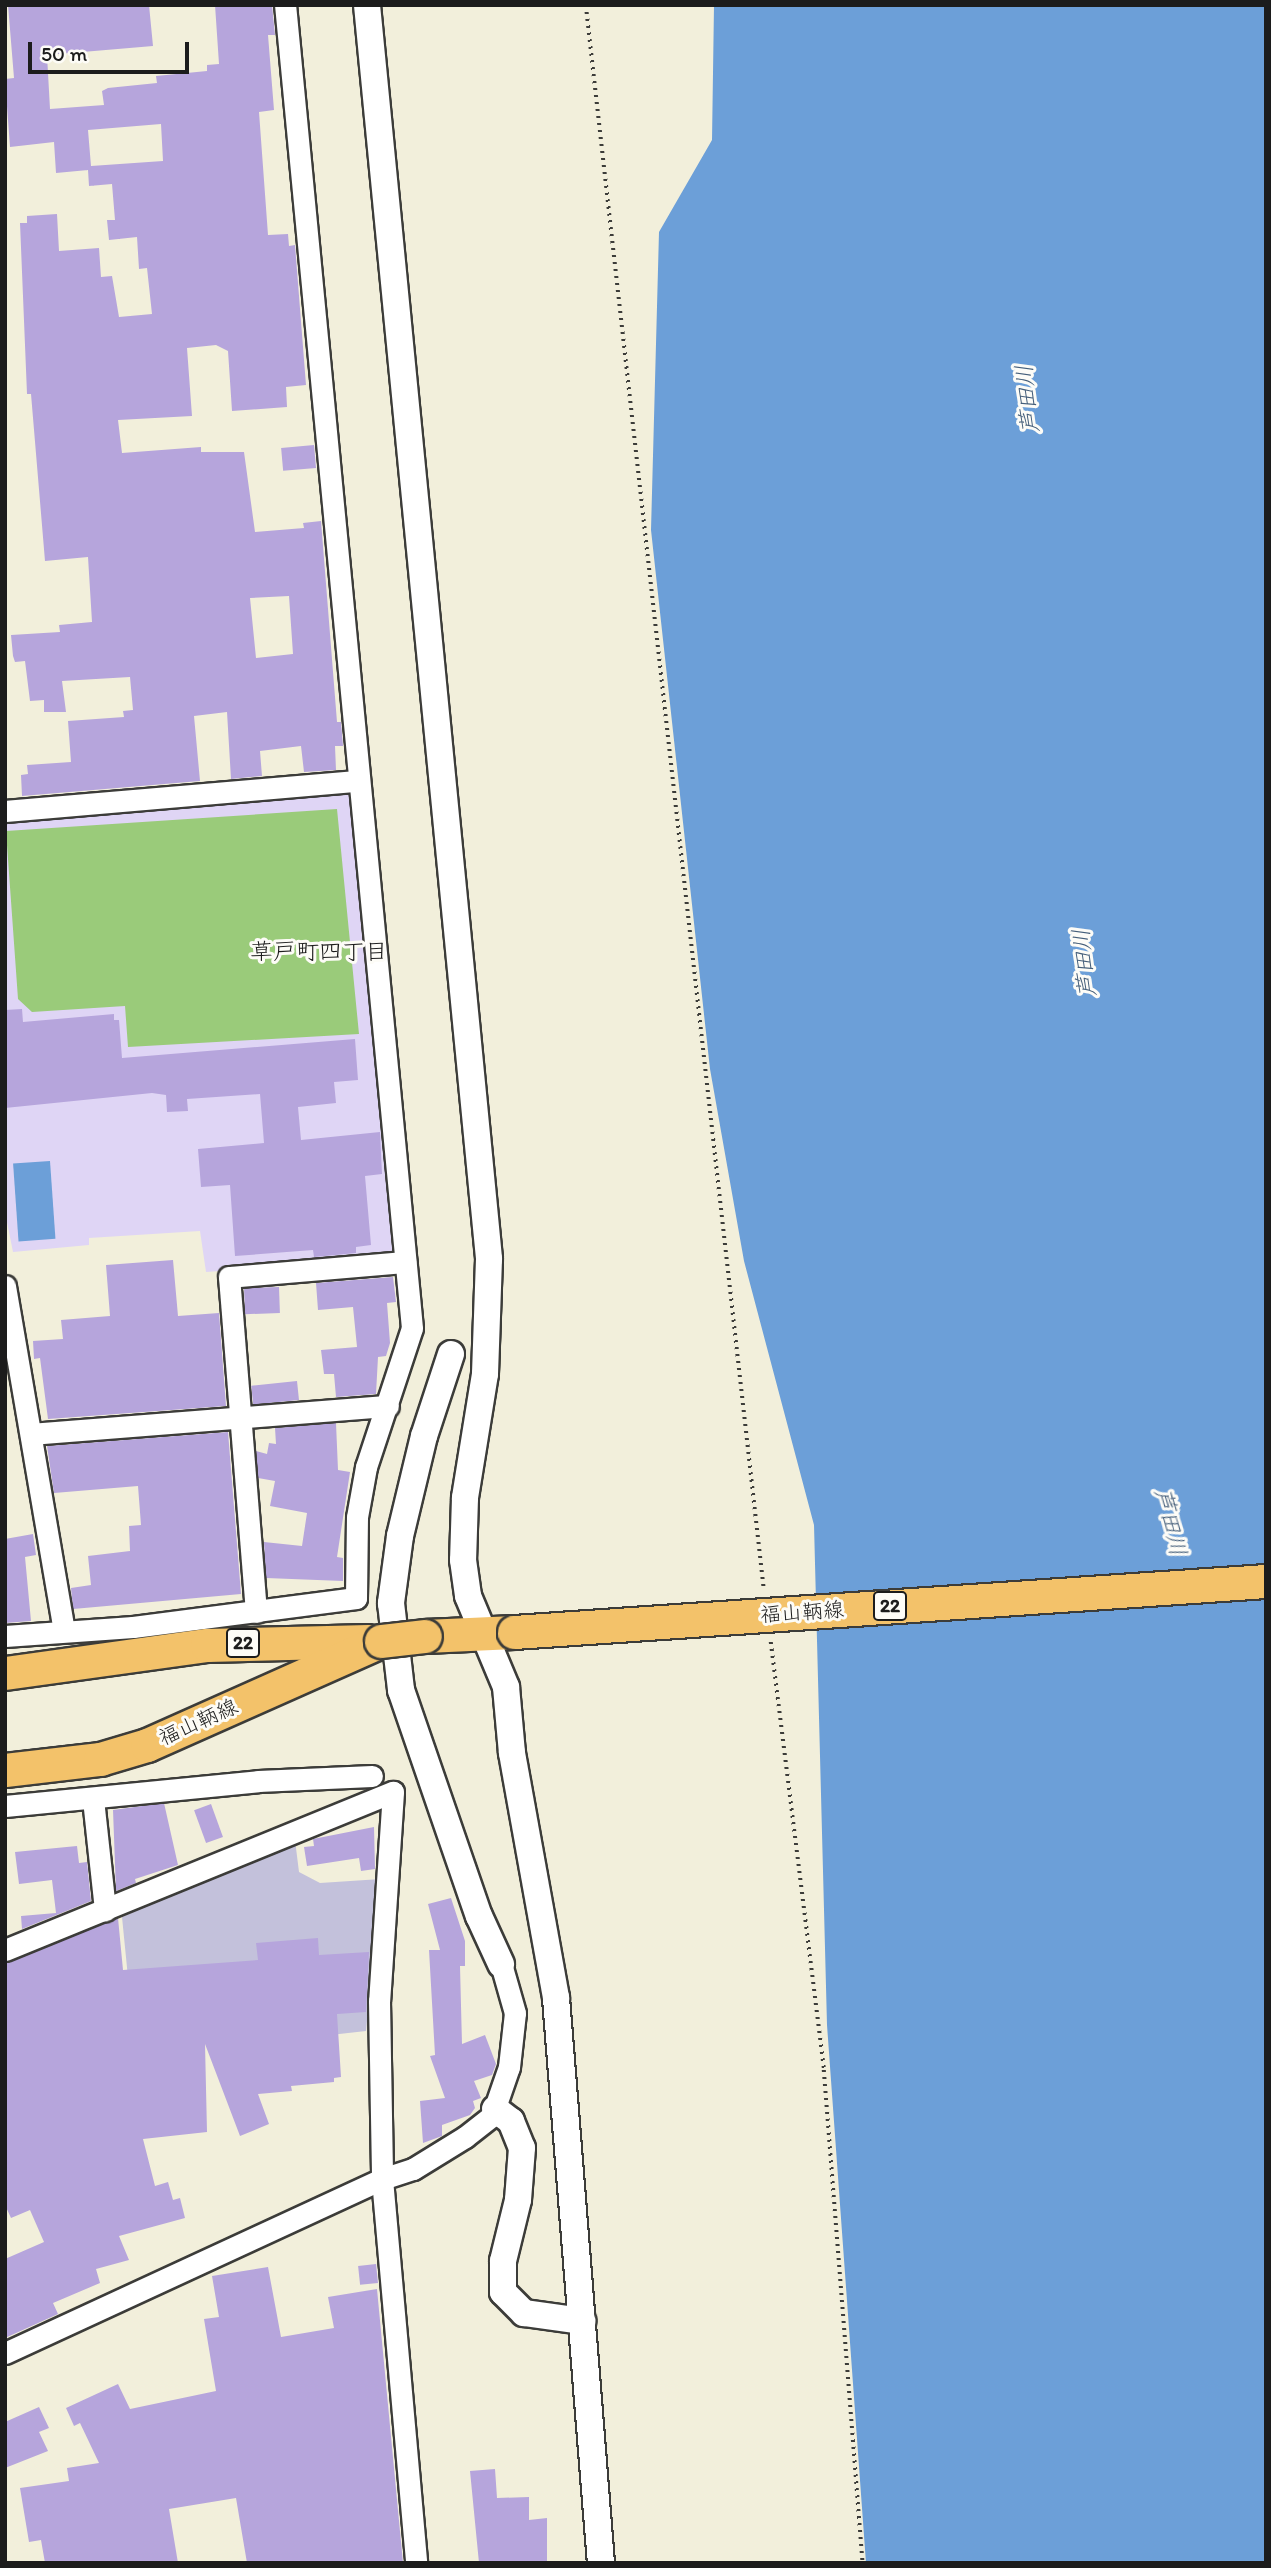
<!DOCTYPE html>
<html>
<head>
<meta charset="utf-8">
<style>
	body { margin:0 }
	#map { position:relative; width:1271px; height:2568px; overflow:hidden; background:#f2efdb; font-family:Itim,"Klee One",sans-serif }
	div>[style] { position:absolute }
	.built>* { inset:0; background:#dfd5f5 }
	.industrial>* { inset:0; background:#c3c1db }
	.green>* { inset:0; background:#9acb7a }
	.water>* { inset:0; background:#6c9fd8; transform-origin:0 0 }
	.building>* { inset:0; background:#b6a5dc; transform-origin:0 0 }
	.path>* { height:3.5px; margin-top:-1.75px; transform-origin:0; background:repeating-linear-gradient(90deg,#3c3c39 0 2px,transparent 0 7px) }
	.roads { filter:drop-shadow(2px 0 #3c3c39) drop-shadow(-2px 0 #3c3c39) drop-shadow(0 2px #3c3c39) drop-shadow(0 -2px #3c3c39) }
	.minor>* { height:21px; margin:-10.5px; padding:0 10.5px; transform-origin:10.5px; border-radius:10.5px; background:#fff }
	.tertiary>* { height:26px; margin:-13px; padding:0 13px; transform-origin:13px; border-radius:13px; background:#fff }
	.primary>* { height:33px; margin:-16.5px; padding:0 16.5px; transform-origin:16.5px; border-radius:16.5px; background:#f3c26a }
	.bridges { filter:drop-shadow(2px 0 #3c3c39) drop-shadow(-2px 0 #3c3c39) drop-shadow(0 2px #3c3c39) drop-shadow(0 -2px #3c3c39) }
	.primary-bridge>* { height:33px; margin:-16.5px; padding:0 16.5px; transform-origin:16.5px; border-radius:16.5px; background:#f3c26a }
	span { translate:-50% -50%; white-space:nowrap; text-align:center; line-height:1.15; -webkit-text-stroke:6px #fdfcf7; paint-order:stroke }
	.shield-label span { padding:2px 5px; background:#fdfcf7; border:2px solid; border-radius:5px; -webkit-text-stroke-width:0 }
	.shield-label { font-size:19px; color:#1c1c1c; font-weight:700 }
	.street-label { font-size:21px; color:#1c1c1c }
	.water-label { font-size:23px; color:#445e7a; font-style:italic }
	.neighbourhood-label { font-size:23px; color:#1c1c1c }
	.frame { position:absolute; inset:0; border:7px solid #1c1c1c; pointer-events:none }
	.scale { position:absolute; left:28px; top:42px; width:161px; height:32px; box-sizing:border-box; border:4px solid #1c1c1c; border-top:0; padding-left:9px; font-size:21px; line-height:24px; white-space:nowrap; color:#1c1c1c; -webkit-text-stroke:5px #fdfcf7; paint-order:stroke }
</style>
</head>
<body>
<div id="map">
	<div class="built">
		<i style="clip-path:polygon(340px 789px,353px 795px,398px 1258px,206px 1272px,200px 1231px,89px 1238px,89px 1245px,13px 1252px,5px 1212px,5px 816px)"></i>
	</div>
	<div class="industrial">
		<i style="clip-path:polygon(295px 1840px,299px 1872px,320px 1883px,381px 1879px,366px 2031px,259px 2043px,134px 2038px,122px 1917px)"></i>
	</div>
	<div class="green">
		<i style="clip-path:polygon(337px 809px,359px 1034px,128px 1047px,125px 1006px,32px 1012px,18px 999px,6px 831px)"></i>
	</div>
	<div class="water">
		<i style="clip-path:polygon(714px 5px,1266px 5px,1266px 2563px,866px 2563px,827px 2025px,814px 1525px,744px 1261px,710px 1069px,651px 530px,659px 232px,712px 140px)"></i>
		<i style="left:50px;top:1161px;width:78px;height:37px;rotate:86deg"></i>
	</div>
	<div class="building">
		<i style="clip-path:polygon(evenodd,8px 5px,149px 5px,153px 46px,47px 55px,50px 109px,104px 105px,102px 91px,108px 88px,157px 83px,156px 76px,207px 71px,207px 65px,219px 64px,215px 5px,272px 5px,275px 35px,268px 35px,274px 110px,259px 112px,268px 235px,288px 234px,289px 246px,295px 245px,306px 385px,286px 387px,287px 407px,232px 411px,228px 351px,216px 345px,187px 348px,192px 416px,118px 420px,122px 453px,201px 447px,201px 452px,244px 452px,255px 532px,304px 528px,303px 523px,321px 521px,337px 722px,341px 722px,343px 746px,335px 746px,336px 770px,304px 772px,301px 746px,260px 751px,262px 776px,231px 779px,227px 712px,194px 716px,200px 781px,22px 796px,21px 775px,28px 774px,27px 765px,71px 762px,68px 721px,124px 717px,123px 711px,133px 710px,130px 677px,62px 681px,66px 712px,44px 712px,44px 700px,30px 701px,25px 661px,15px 662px,13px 656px,11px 635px,60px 632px,59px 625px,92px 622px,88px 557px,45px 561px,31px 394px,27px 394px,20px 223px,27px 223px,27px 216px,57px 214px,59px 251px,99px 248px,101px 277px,112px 276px,119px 317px,152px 314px,147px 268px,139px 269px,137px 237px,109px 240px,107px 220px,115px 220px,112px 184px,89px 186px,88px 170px,56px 173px,54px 142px,10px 147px,5px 79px,14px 78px,8px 5px,161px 124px,163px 161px,91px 166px,88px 130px,161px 124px,8px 5px,289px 596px,293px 654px,256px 658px,250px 598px,289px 596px)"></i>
		<i style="left:314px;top:445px;width:23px;height:33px;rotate:85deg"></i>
		<i style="clip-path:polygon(22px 1009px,23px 1022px,114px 1014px,114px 1020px,119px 1020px,122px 1058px,355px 1039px,358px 1080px,334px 1082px,336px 1103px,298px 1107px,301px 1140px,380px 1132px,382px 1174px,365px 1176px,371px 1245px,356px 1247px,356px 1253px,314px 1257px,313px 1250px,235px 1256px,230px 1185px,201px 1187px,198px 1149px,264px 1143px,260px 1094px,187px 1099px,188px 1111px,167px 1112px,166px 1095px,152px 1093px,5px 1108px,5px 1010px)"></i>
		<i style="clip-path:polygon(173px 1260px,178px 1316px,219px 1313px,226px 1406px,48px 1419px,40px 1358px,34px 1359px,33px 1341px,63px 1339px,61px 1320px,110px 1316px,106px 1265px)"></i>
		<i style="clip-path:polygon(393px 1277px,396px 1302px,387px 1303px,390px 1343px,386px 1356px,378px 1357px,376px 1394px,336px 1397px,334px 1374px,324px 1374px,321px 1350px,357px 1347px,353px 1307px,318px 1310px,316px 1283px)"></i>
		<i style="left:279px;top:1287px;width:26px;height:35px;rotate:88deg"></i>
		<i style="left:297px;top:1381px;width:19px;height:46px;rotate:84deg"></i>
		<i style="clip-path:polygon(336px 1423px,338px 1470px,350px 1472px,337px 1557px,343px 1558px,343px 1581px,266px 1578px,264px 1542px,302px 1546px,307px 1513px,270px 1506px,275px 1481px,258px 1478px,256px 1451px,267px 1454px,269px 1443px,276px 1444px,275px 1428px)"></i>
		<i style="clip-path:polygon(228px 1432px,241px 1594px,73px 1609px,71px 1588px,91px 1585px,88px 1556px,130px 1551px,129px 1526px,141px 1525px,138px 1486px,54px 1493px,47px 1446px)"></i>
		<i style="clip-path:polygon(33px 1534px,36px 1555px,25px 1557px,31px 1621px,5px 1623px,5px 1539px)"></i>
		<i style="clip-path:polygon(164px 1803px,178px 1865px,135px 1879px,136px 1883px,116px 1891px,113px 1810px)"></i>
		<i style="left:211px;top:1804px;width:35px;height:18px;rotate:70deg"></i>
		<i style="clip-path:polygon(374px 1827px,375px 1869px,361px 1871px,359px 1858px,307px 1866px,304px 1847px,314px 1846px,313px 1839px)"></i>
		<i style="clip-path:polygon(77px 1846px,79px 1863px,87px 1862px,91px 1901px,22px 1929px,21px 1916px,56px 1913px,52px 1880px,19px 1884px,15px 1852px)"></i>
		<i style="clip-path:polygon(451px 1898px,465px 1941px,465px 1966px,460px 1966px,462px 2044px,485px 2035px,496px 2064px,492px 2075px,474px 2081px,481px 2098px,473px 2101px,475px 2108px,470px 2115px,442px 2125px,442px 2136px,423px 2143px,420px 2101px,445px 2098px,430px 2056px,435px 2055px,429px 1950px,440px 1950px,428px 1904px)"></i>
		<i style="clip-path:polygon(118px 1918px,123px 1970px,258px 1960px,256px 1943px,318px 1938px,319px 1955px,369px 1952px,366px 2012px,337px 2014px,341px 2077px,334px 2078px,334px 2082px,291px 2086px,292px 2091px,258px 2094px,269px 2124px,240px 2136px,205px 2044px,207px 2132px,143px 2139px,155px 2186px,168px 2182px,173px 2200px,180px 2198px,185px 2218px,119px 2236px,129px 2260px,96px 2269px,100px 2283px,53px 2303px,58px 2314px,5px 2338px,5px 2259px,44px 2242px,30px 2210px,11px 2218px,5px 2205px,5px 1963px)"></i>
		<i style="left:376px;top:2264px;width:19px;height:18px;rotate:84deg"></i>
		<i style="clip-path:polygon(268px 2267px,281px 2337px,334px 2328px,328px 2297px,377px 2289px,403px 2563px,247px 2563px,236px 2498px,169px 2509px,178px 2563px,45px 2563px,41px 2540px,29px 2542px,20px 2488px,69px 2481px,67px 2468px,99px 2463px,80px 2423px,74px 2426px,66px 2408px,118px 2384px,130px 2409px,216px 2391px,204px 2319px,219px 2317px,212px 2276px)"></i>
		<i style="clip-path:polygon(39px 2407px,49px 2428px,39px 2432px,48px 2451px,5px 2468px,5px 2422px)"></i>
		<i style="clip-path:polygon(495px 2469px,497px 2498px,529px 2497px,529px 2520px,547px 2518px,547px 2563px,479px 2563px,470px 2471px)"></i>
	</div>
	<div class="path">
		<i style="left:586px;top:5px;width:1594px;rotate:83.59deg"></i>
		<i style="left:771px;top:1642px;width:431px;rotate:82.9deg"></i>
		<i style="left:824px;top:2070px;width:495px;rotate:85.5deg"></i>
	</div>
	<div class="roads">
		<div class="minor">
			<i style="left:5px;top:811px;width:354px;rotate:-4.9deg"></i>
			<i style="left:5px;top:1286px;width:350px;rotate:80.3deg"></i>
			<i style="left:31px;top:1434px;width:358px;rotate:-4.5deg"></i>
			<i style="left:256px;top:1612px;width:336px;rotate:-94.6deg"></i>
			<i style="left:229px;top:1277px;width:177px;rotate:-4.9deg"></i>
			<i style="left:5px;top:1636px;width:128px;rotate:-4deg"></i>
			<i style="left:133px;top:1627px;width:225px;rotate:-7.4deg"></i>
			<i style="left:356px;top:1598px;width:81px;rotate:-89.3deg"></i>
			<i style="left:357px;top:1517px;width:51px;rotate:-79.8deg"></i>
			<i style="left:366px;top:1467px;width:146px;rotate:-71.7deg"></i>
			<i style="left:412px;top:1328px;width:1329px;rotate:-95.48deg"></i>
			<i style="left:93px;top:1799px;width:112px;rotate:83.8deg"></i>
			<i style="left:5px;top:1806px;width:254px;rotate:-5.6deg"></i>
			<i style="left:258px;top:1781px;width:114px;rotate:-2.5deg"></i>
			<i style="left:5px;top:1950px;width:419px;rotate:-22.2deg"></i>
			<i style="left:393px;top:1792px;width:209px;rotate:93.8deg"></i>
			<i style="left:379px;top:2001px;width:178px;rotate:89deg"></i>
			<i style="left:382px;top:2179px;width:386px;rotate:84.9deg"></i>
			<i style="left:5px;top:2353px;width:415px;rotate:-24.8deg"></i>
			<i style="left:382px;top:2179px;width:33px;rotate:-18deg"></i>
			<i style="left:413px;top:2169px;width:61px;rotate:-31.6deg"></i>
			<i style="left:465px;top:2137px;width:34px;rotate:-38deg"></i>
			<i style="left:492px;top:2116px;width:52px;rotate:-70.9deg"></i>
			<i style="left:509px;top:2067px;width:54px;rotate:-83.7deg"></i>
			<i style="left:515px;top:2013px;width:51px;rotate:-105.9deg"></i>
		</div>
		<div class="tertiary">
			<i style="left:367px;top:5px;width:1260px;rotate:84.44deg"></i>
			<i style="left:489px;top:1259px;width:115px;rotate:92deg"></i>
			<i style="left:485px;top:1374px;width:126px;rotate:99.2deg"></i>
			<i style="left:465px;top:1498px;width:62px;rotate:91.8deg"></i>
			<i style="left:463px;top:1560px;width:36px;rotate:82deg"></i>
			<i style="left:468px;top:1596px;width:99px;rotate:67.3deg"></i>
			<i style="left:506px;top:1687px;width:66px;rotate:84.8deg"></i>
			<i style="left:512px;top:1753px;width:249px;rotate:79.8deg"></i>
			<i style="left:556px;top:1998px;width:567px;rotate:85.45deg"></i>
			<i style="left:451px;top:1354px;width:86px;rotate:108.2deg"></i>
			<i style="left:424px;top:1436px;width:103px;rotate:103.5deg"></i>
			<i style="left:400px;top:1536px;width:68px;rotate:97.7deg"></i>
			<i style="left:391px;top:1603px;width:88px;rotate:83.4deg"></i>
			<i style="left:401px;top:1690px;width:239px;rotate:71deg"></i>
			<i style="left:479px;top:1916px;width:53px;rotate:65.4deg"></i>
			<i style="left:495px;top:2109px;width:20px;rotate:37deg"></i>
			<i style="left:511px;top:2121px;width:29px;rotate:68deg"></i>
			<i style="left:522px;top:2148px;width:52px;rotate:94.4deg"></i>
			<i style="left:518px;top:2200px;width:63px;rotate:103.8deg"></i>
			<i style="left:503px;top:2261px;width:31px;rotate:90deg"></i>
			<i style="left:503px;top:2292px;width:30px;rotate:45deg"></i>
			<i style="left:524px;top:2313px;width:59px;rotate:7.9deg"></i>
		</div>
		<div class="primary">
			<i style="left:425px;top:1636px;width:89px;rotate:-2.6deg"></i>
			<i style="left:5px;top:1673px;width:204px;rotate:-7.9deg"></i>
			<i style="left:207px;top:1645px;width:161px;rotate:-1.4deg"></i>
			<i style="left:5px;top:1770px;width:96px;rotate:-6.6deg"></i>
			<i style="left:100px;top:1759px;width:49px;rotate:-16.6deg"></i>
			<i style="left:147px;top:1745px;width:256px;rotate:-24deg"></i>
		</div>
	</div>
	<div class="bridges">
		<div class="primary-bridge">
			<i style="left:514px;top:1632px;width:754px;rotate:-3.88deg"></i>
			<i style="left:381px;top:1641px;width:44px;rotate:-6.5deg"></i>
		</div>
	</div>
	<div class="shield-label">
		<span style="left:890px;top:1606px">22</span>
		<span style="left:243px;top:1643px">22</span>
	</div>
	<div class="street-label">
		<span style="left:802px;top:1612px;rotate:-4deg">福山鞆線</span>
		<span style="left:198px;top:1722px;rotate:-24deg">福山鞆線</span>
	</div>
	<div class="water-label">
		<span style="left:1027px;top:399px;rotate:-96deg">芦田川</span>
		<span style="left:1084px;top:963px;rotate:-96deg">芦田川</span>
		<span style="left:1171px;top:1522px;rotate:76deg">芦田川</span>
	</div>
	<div class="neighbourhood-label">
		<span style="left:319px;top:951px">草戸町四丁目</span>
	</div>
	<div class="frame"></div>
	<div class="scale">50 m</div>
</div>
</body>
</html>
